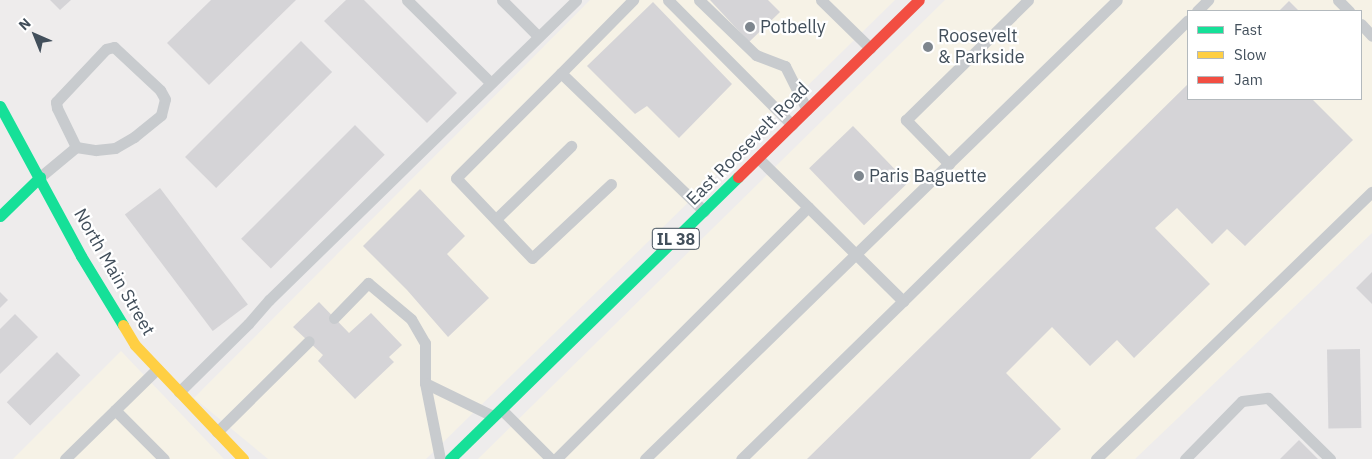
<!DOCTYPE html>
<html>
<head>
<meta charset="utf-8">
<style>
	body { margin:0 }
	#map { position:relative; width:1372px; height:459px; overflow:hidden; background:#eeecec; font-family:"IBM Plex Sans",sans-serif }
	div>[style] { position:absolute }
	.commercial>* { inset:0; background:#f6f2e6 }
	.building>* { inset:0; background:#d5d4d7; transform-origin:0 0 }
	.lane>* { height:11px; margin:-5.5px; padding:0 5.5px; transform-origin:5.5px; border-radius:5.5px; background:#c8cbce }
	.fast>* { height:11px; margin:-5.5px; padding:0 5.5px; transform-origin:5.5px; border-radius:5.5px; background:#16e098 }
	.slow>* { height:11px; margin:-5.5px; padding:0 5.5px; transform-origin:5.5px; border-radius:5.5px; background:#ffcf43 }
	.jam>* { height:11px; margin:-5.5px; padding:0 5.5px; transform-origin:5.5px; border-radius:5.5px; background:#f24e42 }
	.dots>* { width:14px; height:14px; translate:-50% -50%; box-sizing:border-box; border:2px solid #fff; border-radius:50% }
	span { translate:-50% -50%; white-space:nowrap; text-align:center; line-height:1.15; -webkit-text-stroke:4.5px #fff; paint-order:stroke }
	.shield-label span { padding:1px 4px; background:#fff; border:1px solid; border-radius:4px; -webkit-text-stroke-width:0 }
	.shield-label { font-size:16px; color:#424f5b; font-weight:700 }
	.poi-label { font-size:18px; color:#424f5b }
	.left { translate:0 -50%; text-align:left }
	.street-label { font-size:18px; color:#424f5b }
	.legend { position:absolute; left:1187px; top:10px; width:175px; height:90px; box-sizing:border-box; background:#fff; border:1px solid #b3b9bd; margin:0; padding:6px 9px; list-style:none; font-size:15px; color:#424f5b }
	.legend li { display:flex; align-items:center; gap:10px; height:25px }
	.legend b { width:25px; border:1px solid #b3b9bd }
	.north { position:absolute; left:10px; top:10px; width:50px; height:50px; -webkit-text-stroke:4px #fff; paint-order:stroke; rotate:316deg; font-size:14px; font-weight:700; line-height:20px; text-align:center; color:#424f5b }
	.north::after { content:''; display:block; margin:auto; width:18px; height:22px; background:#424f5b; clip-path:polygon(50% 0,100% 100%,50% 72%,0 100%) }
</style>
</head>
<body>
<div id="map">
	<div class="commercial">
		<i style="clip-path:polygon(590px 0,895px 0,426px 459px,268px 459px,194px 398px)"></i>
		<i style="clip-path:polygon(evenodd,945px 0,1372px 0,1372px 233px,1135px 459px,478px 459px,945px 0,1188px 11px,1361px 11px,1361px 99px,1188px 99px,1188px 11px)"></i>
		<i style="clip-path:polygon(121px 351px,224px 459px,13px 459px)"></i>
	</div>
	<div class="building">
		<i style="clip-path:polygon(50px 0,71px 0,60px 10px)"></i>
		<i style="clip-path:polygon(211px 0,296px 0,209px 85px,167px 43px)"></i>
		<i style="clip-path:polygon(346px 0,364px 0,457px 93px,427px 123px,324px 21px)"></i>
		<i style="clip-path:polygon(710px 0,768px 0,780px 12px,749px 42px)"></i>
		<i style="clip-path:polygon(1289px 1px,1299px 11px,1279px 11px)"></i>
		<i style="clip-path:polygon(653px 2px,732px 84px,679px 138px,647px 106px,635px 114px,587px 66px)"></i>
		<i style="left:301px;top:41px;width:44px;height:164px;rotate:45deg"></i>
		<i style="clip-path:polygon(1188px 84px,1188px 99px,1312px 99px,1353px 140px,1245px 246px,1227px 229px,1212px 244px,1177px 208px,1155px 228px,1210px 284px,1134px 358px,1117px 340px,1090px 366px,1052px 327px,1006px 373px,1061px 429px,1030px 459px,807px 459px)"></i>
		<i style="left:355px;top:125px;width:42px;height:161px;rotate:45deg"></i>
		<i style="left:853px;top:126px;width:79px;height:61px;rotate:46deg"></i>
		<i style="left:160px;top:188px;width:146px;height:44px;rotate:53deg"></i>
		<i style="clip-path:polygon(420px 189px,465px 236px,447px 254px,489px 298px,448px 337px,407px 290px,363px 246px)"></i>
		<i style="clip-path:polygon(1372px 272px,1372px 304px,1356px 288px)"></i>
		<i style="clip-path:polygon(0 292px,8px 300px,0 308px)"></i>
		<i style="clip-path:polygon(319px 302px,349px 333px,371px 313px,402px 345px,389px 357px,394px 362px,355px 399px,318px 361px,323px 355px,293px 327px)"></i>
		<i style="clip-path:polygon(15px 314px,38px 337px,0 374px,0 329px)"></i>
		<i style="left:1360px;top:349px;width:79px;height:33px;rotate:89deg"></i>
		<i style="left:57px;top:352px;width:33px;height:71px;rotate:45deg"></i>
		<i style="clip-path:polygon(1299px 440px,1318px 459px,1280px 459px)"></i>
	</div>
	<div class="lane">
		<i style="left:407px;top:0;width:118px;rotate:44.7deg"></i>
		<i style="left:502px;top:0;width:51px;rotate:45deg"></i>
		<i style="left:668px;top:0;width:176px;rotate:45.2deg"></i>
		<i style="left:699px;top:0;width:79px;rotate:44deg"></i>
		<i style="left:756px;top:55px;width:31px;rotate:21deg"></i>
		<i style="left:785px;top:66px;width:49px;rotate:63.4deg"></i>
		<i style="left:821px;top:0;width:69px;rotate:44.4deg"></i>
		<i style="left:1338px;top:0;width:16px;rotate:45deg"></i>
		<i style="left:1197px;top:11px;width:16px;rotate:-45deg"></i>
		<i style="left:1361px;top:24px;width:16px;rotate:47deg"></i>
		<i style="left:561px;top:73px;width:103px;rotate:-45.4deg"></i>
		<i style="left:758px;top:158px;width:70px;rotate:44.4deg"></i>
		<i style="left:949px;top:164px;width:62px;rotate:-134.3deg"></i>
		<i style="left:906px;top:120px;width:171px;rotate:-44.5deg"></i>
		<i style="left:40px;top:177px;width:47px;rotate:-39.8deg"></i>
		<i style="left:76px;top:147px;width:20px;rotate:9deg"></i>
		<i style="left:96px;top:150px;width:19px;rotate:-6deg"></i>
		<i style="left:115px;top:148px;width:22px;rotate:-30deg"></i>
		<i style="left:134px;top:137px;width:35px;rotate:-39deg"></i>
		<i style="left:161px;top:115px;width:16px;rotate:-76deg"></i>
		<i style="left:165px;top:99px;width:10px;rotate:-119deg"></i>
		<i style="left:160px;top:90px;width:63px;rotate:-136.9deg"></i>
		<i style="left:114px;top:47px;width:8px;rotate:166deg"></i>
		<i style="left:106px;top:49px;width:73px;rotate:133.3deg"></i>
		<i style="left:56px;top:102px;width:6px;rotate:81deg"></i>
		<i style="left:57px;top:108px;width:43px;rotate:64deg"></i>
		<i style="left:611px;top:184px;width:108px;rotate:136.9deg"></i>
		<i style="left:532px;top:258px;width:110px;rotate:-133.5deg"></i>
		<i style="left:456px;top:178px;width:148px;rotate:-45deg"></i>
		<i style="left:561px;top:73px;width:199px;rotate:44deg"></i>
		<i style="left:496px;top:219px;width:105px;rotate:-44.2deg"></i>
		<i style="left:903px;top:301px;width:400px;rotate:-44.6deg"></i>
		<i style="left:334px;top:318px;width:49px;rotate:-45.8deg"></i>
		<i style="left:368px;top:283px;width:56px;rotate:39.9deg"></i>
		<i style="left:411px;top:319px;width:28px;rotate:60deg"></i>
		<i style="left:425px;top:343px;width:40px;rotate:90deg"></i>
		<i style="left:425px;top:383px;width:77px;rotate:78.8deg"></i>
		<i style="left:425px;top:383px;width:76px;rotate:25.9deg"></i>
		<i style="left:179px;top:392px;width:97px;rotate:-44.6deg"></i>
		<i style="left:248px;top:324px;width:32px;rotate:-49deg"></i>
		<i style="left:269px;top:300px;width:429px;rotate:-44.3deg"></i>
		<i style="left:115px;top:410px;width:69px;rotate:45deg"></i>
		<i style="left:502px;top:410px;width:69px;rotate:45deg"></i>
		<i style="left:217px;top:432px;width:129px;rotate:-44.7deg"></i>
		<i style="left:65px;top:459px;width:129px;rotate:-44.4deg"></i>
		<i style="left:556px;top:459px;width:356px;rotate:-45deg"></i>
		<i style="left:808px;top:207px;width:134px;rotate:44.7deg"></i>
		<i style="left:903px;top:301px;width:226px;rotate:135.7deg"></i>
		<i style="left:645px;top:459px;width:658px;rotate:-44.2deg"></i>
		<i style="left:1096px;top:459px;width:384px;rotate:-44.1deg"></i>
		<i style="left:1185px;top:459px;width:81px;rotate:-45.5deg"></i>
		<i style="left:1242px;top:401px;width:26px;rotate:-7deg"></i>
		<i style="left:1268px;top:398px;width:87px;rotate:44.5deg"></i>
	</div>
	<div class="fast">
		<i style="left:0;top:106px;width:170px;rotate:61.6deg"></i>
		<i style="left:81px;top:256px;width:81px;rotate:58.7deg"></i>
		<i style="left:0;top:216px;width:56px;rotate:-44.3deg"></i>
		<i style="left:450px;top:459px;width:403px;rotate:-44.4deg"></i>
	</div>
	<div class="slow">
		<i style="left:123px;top:325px;width:23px;rotate:59deg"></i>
		<i style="left:135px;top:345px;width:157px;rotate:46.5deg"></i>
	</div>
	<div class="jam">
		<i style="left:738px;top:177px;width:253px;rotate:-44.4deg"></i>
	</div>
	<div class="dots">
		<i style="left:750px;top:27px;background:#7e868e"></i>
		<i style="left:928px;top:47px;background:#7e868e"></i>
		<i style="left:859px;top:176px;background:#7e868e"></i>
	</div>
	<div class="shield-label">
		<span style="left:676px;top:239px">IL 38</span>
	</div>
	<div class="poi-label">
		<span class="left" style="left:760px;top:27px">Potbelly</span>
		<span class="left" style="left:938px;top:47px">Roosevelt<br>&amp; Parkside</span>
		<span class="left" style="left:869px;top:176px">Paris Baguette</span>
	</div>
	<div class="street-label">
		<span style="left:748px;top:144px;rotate:-45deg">East Roosevelt Road</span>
		<span style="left:114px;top:272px;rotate:60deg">North Main Street</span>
	</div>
	<ul class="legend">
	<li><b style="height:6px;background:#16e098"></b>Fast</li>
	<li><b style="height:6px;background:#ffcf43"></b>Slow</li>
	<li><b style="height:6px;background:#f24e42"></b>Jam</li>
	</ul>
	<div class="north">N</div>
</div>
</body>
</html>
